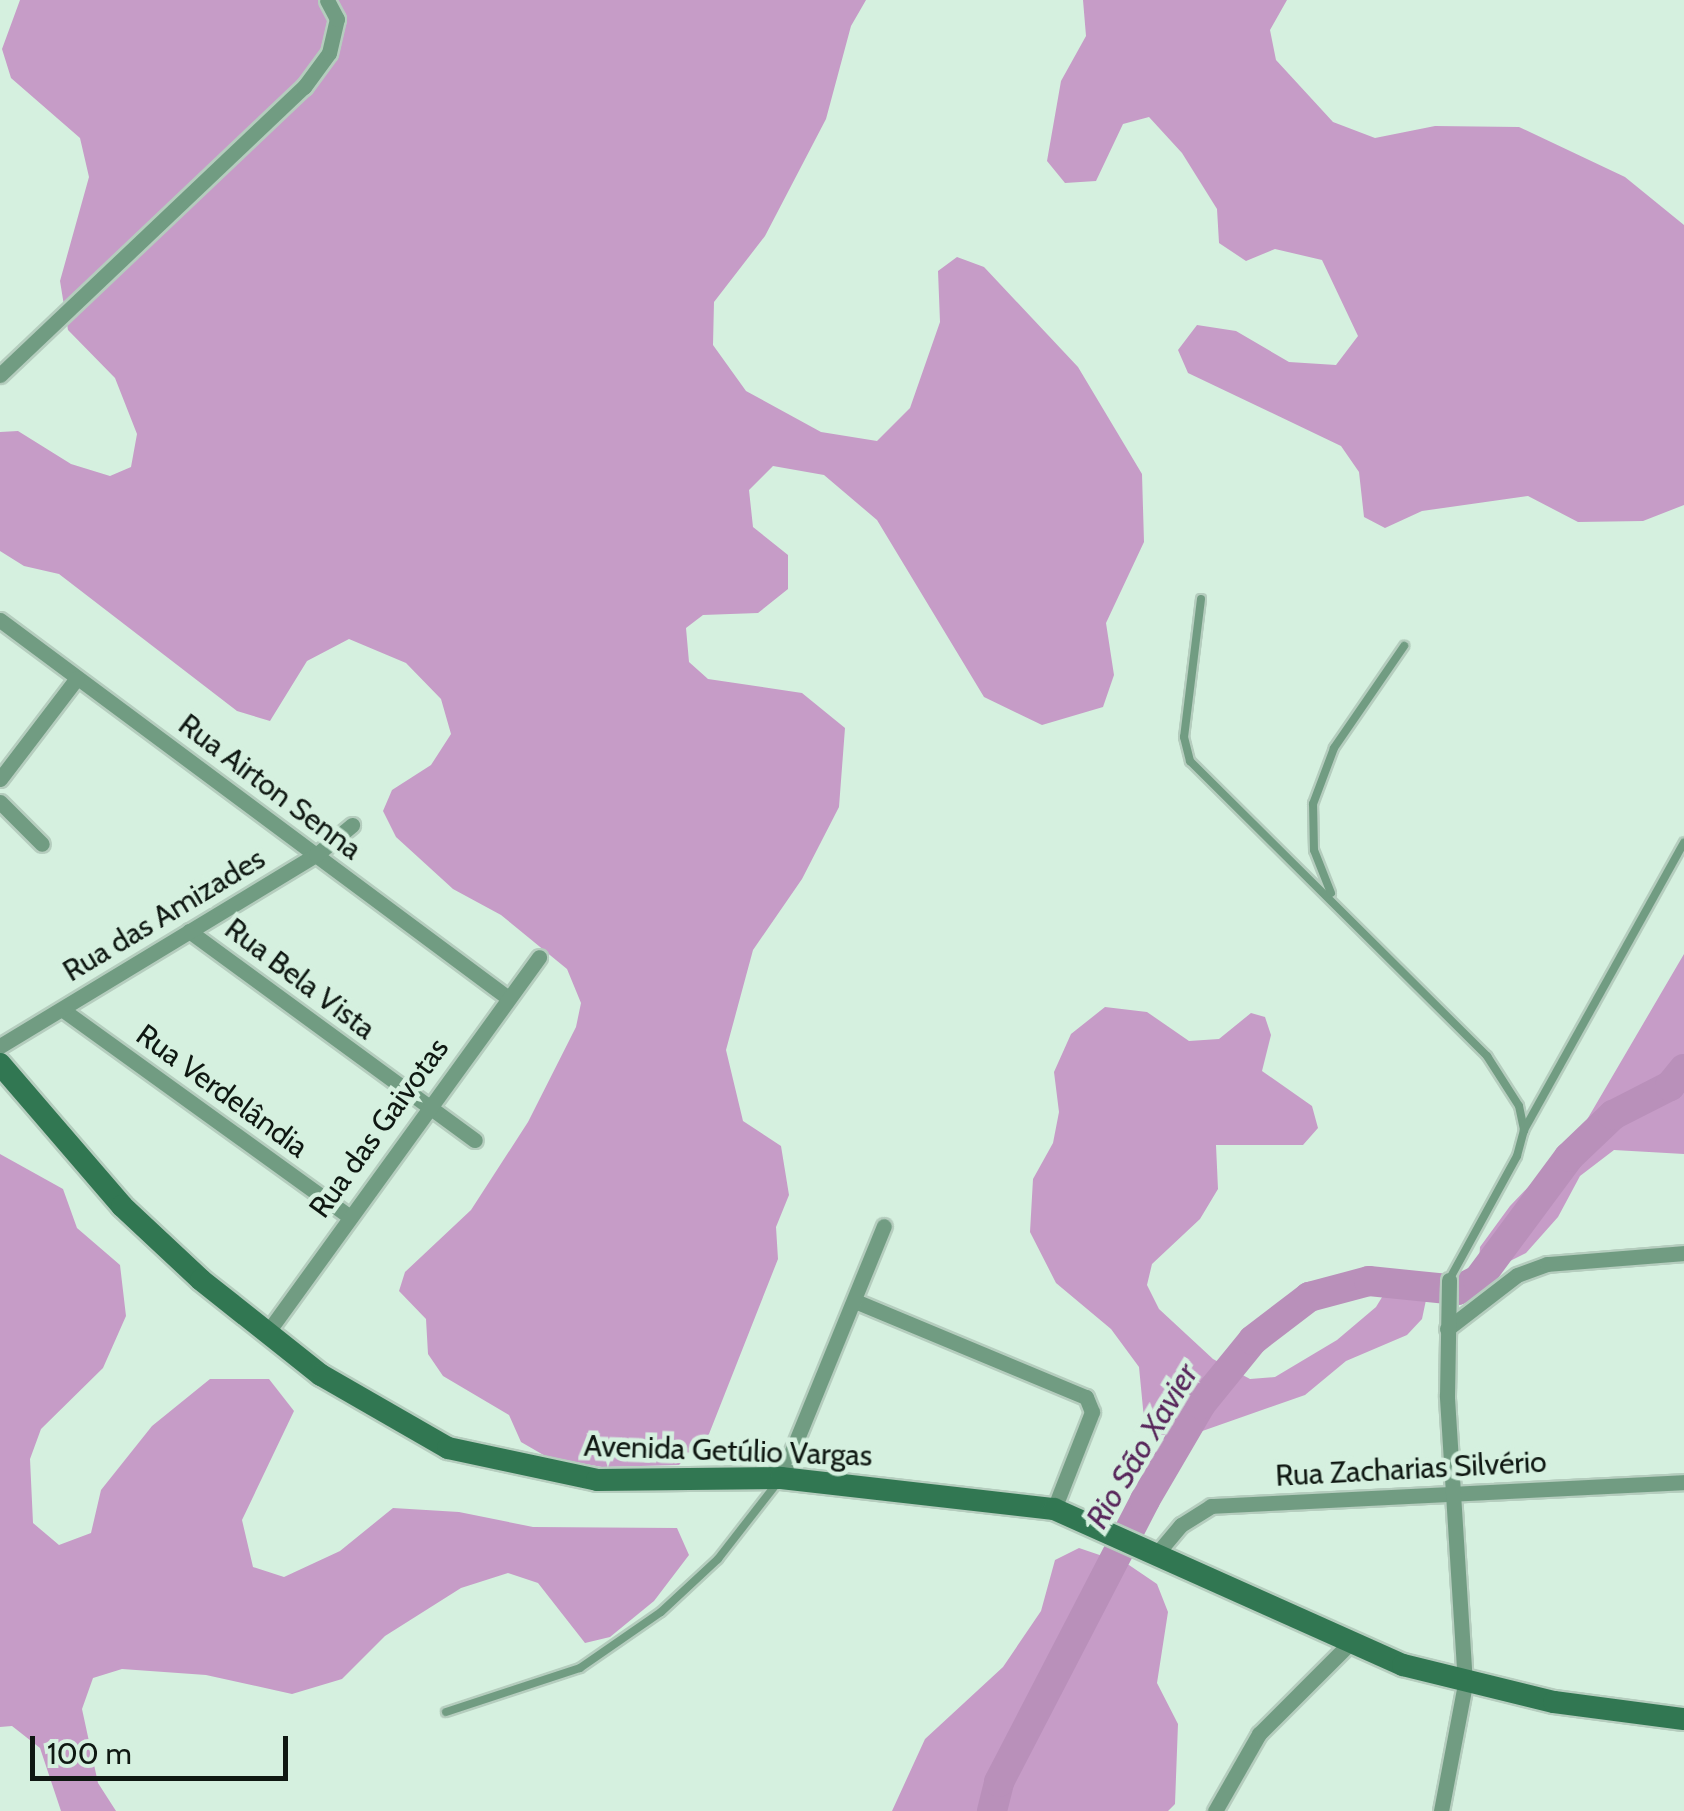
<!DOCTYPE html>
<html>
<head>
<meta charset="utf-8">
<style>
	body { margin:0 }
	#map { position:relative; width:1684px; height:1811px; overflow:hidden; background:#d5f0df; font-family:Cabin,sans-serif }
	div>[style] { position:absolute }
	.forest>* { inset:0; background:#c69cc7 }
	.river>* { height:30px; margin:-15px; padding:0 15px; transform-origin:15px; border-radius:15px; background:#b990ba }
	.roads { filter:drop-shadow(2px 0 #b5cdbe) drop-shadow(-2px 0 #b5cdbe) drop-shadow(0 2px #b5cdbe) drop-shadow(0 -2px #b5cdbe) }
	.lane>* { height:8px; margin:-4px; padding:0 4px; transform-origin:4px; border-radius:4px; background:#719c82 }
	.street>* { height:15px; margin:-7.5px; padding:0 7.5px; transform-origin:7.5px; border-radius:7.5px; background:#719c82 }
	.secondary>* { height:22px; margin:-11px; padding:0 11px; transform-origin:11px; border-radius:11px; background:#317752 }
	span { translate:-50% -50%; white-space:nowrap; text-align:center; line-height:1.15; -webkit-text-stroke:9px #d5f0df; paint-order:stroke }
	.street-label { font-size:30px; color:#0f1812 }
	.water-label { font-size:32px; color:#58265b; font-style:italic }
	.scale { position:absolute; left:30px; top:1736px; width:258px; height:45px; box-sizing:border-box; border:5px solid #0f1812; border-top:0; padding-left:12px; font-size:30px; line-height:35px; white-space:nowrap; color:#0f1812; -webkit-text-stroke:8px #d5f0df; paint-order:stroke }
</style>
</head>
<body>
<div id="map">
	<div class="forest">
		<i style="clip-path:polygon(20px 0,866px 0,851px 26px,826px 119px,765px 236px,714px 302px,713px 345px,746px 391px,821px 432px,877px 441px,910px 408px,940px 322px,938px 271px,957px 257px,984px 267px,1078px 367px,1142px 474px,1144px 542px,1106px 623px,1114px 675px,1103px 707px,1042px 725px,984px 697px,877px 520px,824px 475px,773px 466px,749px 490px,753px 527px,788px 555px,788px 589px,758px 613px,703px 615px,686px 628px,689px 662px,708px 679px,802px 693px,845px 728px,839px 807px,802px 879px,753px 950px,726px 1050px,743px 1121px,781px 1146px,789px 1195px,776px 1227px,778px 1259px,709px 1434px,679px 1465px,602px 1467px,547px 1457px,521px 1442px,509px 1415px,443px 1376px,428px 1354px,426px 1319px,399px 1291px,405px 1272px,471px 1210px,528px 1122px,576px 1027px,581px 1003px,567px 969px,501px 915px,453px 889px,396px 837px,383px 811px,392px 790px,431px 765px,451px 734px,441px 699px,406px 663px,349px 639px,307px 661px,270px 721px,237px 711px,59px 574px,24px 566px,0 551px,0 432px,18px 431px,71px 464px,110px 476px,131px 467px,137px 434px,115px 378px,68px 330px,60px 281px,89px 177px,80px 138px,11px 78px,2px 49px)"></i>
		<i style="clip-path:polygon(1083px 0,1287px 0,1270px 30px,1276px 60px,1333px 122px,1375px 138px,1435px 126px,1519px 127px,1625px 177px,1684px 225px,1684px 505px,1643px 521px,1578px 522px,1528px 496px,1422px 511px,1385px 528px,1364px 517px,1359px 472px,1341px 446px,1188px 373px,1178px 350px,1197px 325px,1236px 331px,1289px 362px,1336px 365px,1358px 336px,1322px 260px,1275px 249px,1246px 261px,1219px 243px,1217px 209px,1182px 153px,1149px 117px,1123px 124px,1096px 181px,1065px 183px,1047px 161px,1061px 81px,1086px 36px)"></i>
		<i style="clip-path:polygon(1684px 954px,1684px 1154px,1614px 1150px,1580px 1176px,1558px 1217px,1526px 1253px,1496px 1268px,1479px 1260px,1480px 1247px,1510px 1206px,1578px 1135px)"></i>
		<i style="clip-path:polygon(1105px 1007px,1147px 1012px,1189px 1041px,1219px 1039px,1251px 1013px,1265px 1017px,1271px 1035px,1262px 1071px,1312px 1106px,1318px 1128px,1303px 1145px,1216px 1145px,1218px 1189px,1200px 1219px,1152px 1264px,1147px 1285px,1159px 1309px,1213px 1359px,1250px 1379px,1275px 1377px,1337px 1340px,1376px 1307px,1395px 1276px,1409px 1273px,1421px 1281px,1426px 1300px,1422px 1319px,1407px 1335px,1346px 1361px,1305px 1395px,1191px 1435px,1160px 1435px,1144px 1419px,1139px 1367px,1111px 1329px,1056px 1283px,1030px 1232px,1033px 1179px,1053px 1143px,1059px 1112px,1054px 1072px,1071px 1034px)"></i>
		<i style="clip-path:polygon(0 1154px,63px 1189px,77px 1228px,120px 1265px,126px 1316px,103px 1368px,41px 1429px,30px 1459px,33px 1523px,59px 1545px,91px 1533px,101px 1490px,152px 1426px,210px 1379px,269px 1379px,294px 1411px,242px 1520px,253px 1567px,284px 1577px,340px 1551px,393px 1508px,459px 1512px,533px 1527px,677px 1528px,689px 1555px,654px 1601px,610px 1637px,585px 1643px,538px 1583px,508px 1573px,461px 1588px,385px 1636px,342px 1679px,292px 1694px,206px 1675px,122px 1669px,93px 1678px,82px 1709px,98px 1783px,116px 1811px,61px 1811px,40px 1748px,12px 1726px,0 1727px)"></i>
		<i style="clip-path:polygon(1079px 1548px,1129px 1565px,1157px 1584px,1168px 1612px,1157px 1683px,1178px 1724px,1175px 1804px,1168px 1811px,892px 1811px,925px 1739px,1003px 1667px,1041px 1611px,1055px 1560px)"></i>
	</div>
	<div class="river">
		<i style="left:992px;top:1811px;width:30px;rotate:-76deg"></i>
		<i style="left:999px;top:1782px;width:318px;rotate:-62.6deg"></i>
		<i style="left:1145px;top:1500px;width:111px;rotate:-59.7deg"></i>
		<i style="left:1201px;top:1404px;width:82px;rotate:-50.9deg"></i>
		<i style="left:1253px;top:1340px;width:71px;rotate:-37.5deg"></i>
		<i style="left:1309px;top:1297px;width:62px;rotate:-14.9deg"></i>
		<i style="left:1369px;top:1281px;width:89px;rotate:5.8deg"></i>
		<i style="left:1458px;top:1290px;width:22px;rotate:-27deg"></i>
		<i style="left:1478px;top:1280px;width:153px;rotate:-53.5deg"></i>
		<i style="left:1569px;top:1157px;width:61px;rotate:-43.7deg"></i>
		<i style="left:1613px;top:1115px;width:64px;rotate:-27deg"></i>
		<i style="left:1670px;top:1086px;width:22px;rotate:-51deg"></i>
	</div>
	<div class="roads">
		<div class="lane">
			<i style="left:1201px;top:599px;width:139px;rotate:97deg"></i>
			<i style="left:1184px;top:737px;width:25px;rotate:76deg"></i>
			<i style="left:1190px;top:761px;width:419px;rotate:44.8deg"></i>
			<i style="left:1487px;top:1056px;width:59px;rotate:57.4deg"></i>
			<i style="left:1519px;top:1106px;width:25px;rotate:78deg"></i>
			<i style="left:1524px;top:1130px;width:27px;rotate:105deg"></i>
			<i style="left:1517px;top:1156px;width:141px;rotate:118.7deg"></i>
			<i style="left:1331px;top:893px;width:46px;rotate:-111.6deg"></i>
			<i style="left:1314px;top:850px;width:46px;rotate:-91.2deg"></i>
			<i style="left:1313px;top:804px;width:60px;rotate:-69.4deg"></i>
			<i style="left:1334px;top:748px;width:124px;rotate:-55.5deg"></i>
			<i style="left:1524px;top:1130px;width:329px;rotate:-60.9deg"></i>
			<i style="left:446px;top:1712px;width:141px;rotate:-18.2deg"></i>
			<i style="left:580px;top:1668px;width:98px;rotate:-34.7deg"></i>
			<i style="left:661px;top:1612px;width:78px;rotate:-42.9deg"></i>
			<i style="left:718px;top:1559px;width:98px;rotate:-52.1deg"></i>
		</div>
		<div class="street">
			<i style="left:0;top:375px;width:419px;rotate:-43.5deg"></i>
			<i style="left:304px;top:87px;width:42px;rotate:-53.7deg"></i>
			<i style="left:329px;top:53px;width:35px;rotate:-77deg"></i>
			<i style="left:337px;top:19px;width:21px;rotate:-118deg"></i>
			<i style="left:0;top:620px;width:633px;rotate:36.65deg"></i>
			<i style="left:0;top:779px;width:127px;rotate:-52.7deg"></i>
			<i style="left:0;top:802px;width:59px;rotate:45deg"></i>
			<i style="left:189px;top:931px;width:354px;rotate:36.2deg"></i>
			<i style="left:63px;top:1010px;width:352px;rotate:35.8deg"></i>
			<i style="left:0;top:1046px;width:369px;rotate:-31.2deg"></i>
			<i style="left:316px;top:855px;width:47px;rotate:-39.8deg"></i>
			<i style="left:855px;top:1301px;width:250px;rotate:22.6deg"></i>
			<i style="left:1086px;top:1397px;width:16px;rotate:68deg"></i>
			<i style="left:1092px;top:1412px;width:104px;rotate:111.4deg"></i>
			<i style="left:1447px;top:1329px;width:88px;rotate:-37.6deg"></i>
			<i style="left:1517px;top:1275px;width:32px;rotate:-20deg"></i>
			<i style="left:1547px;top:1264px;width:137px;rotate:-4.6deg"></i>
			<i style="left:267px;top:1333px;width:464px;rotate:-54.1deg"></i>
			<i style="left:781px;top:1478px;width:272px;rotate:-67.8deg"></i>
			<i style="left:1159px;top:1551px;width:34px;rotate:-50deg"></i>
			<i style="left:1181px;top:1525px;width:36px;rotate:-32deg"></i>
			<i style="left:1211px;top:1506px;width:474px;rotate:-2.9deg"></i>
			<i style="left:1215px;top:1811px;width:89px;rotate:-60.3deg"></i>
			<i style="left:1259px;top:1734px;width:127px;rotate:-45deg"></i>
			<i style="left:1441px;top:1811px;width:129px;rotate:-79.3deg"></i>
			<i style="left:1465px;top:1684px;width:289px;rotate:-93.6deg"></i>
			<i style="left:1447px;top:1396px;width:116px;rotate:-89deg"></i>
		</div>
		<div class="secondary">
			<i style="left:0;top:1064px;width:187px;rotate:49.3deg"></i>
			<i style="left:122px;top:1206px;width:108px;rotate:43.1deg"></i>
			<i style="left:201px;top:1280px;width:153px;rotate:38.4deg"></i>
			<i style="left:321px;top:1375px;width:146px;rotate:29.9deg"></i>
			<i style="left:448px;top:1448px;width:152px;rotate:12.1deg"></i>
			<i style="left:597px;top:1480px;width:184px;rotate:-0.6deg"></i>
			<i style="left:781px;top:1478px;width:275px;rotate:6.5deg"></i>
			<i style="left:1054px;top:1509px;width:382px;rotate:24.1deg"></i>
			<i style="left:1403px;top:1665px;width:155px;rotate:13.8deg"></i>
			<i style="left:1554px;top:1702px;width:131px;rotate:7.5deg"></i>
		</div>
	</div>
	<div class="street-label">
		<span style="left:270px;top:787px;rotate:37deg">Rua Airton Senna</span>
		<span style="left:164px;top:915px;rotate:-31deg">Rua das Amizades</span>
		<span style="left:300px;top:979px;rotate:37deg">Rua Bela Vista</span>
		<span style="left:222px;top:1091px;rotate:36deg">Rua Verdelândia</span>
		<span style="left:379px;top:1128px;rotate:-54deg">Rua das Gaivotas</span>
		<span style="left:728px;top:1451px;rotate:2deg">Avenida Getúlio Vargas</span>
		<span style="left:1411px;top:1469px;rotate:-3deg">Rua Zacharias Silvério</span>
	</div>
	<div class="water-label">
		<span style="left:1142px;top:1446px;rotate:-59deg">Rio São Xavier</span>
	</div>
	<div class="scale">100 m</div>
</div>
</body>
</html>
